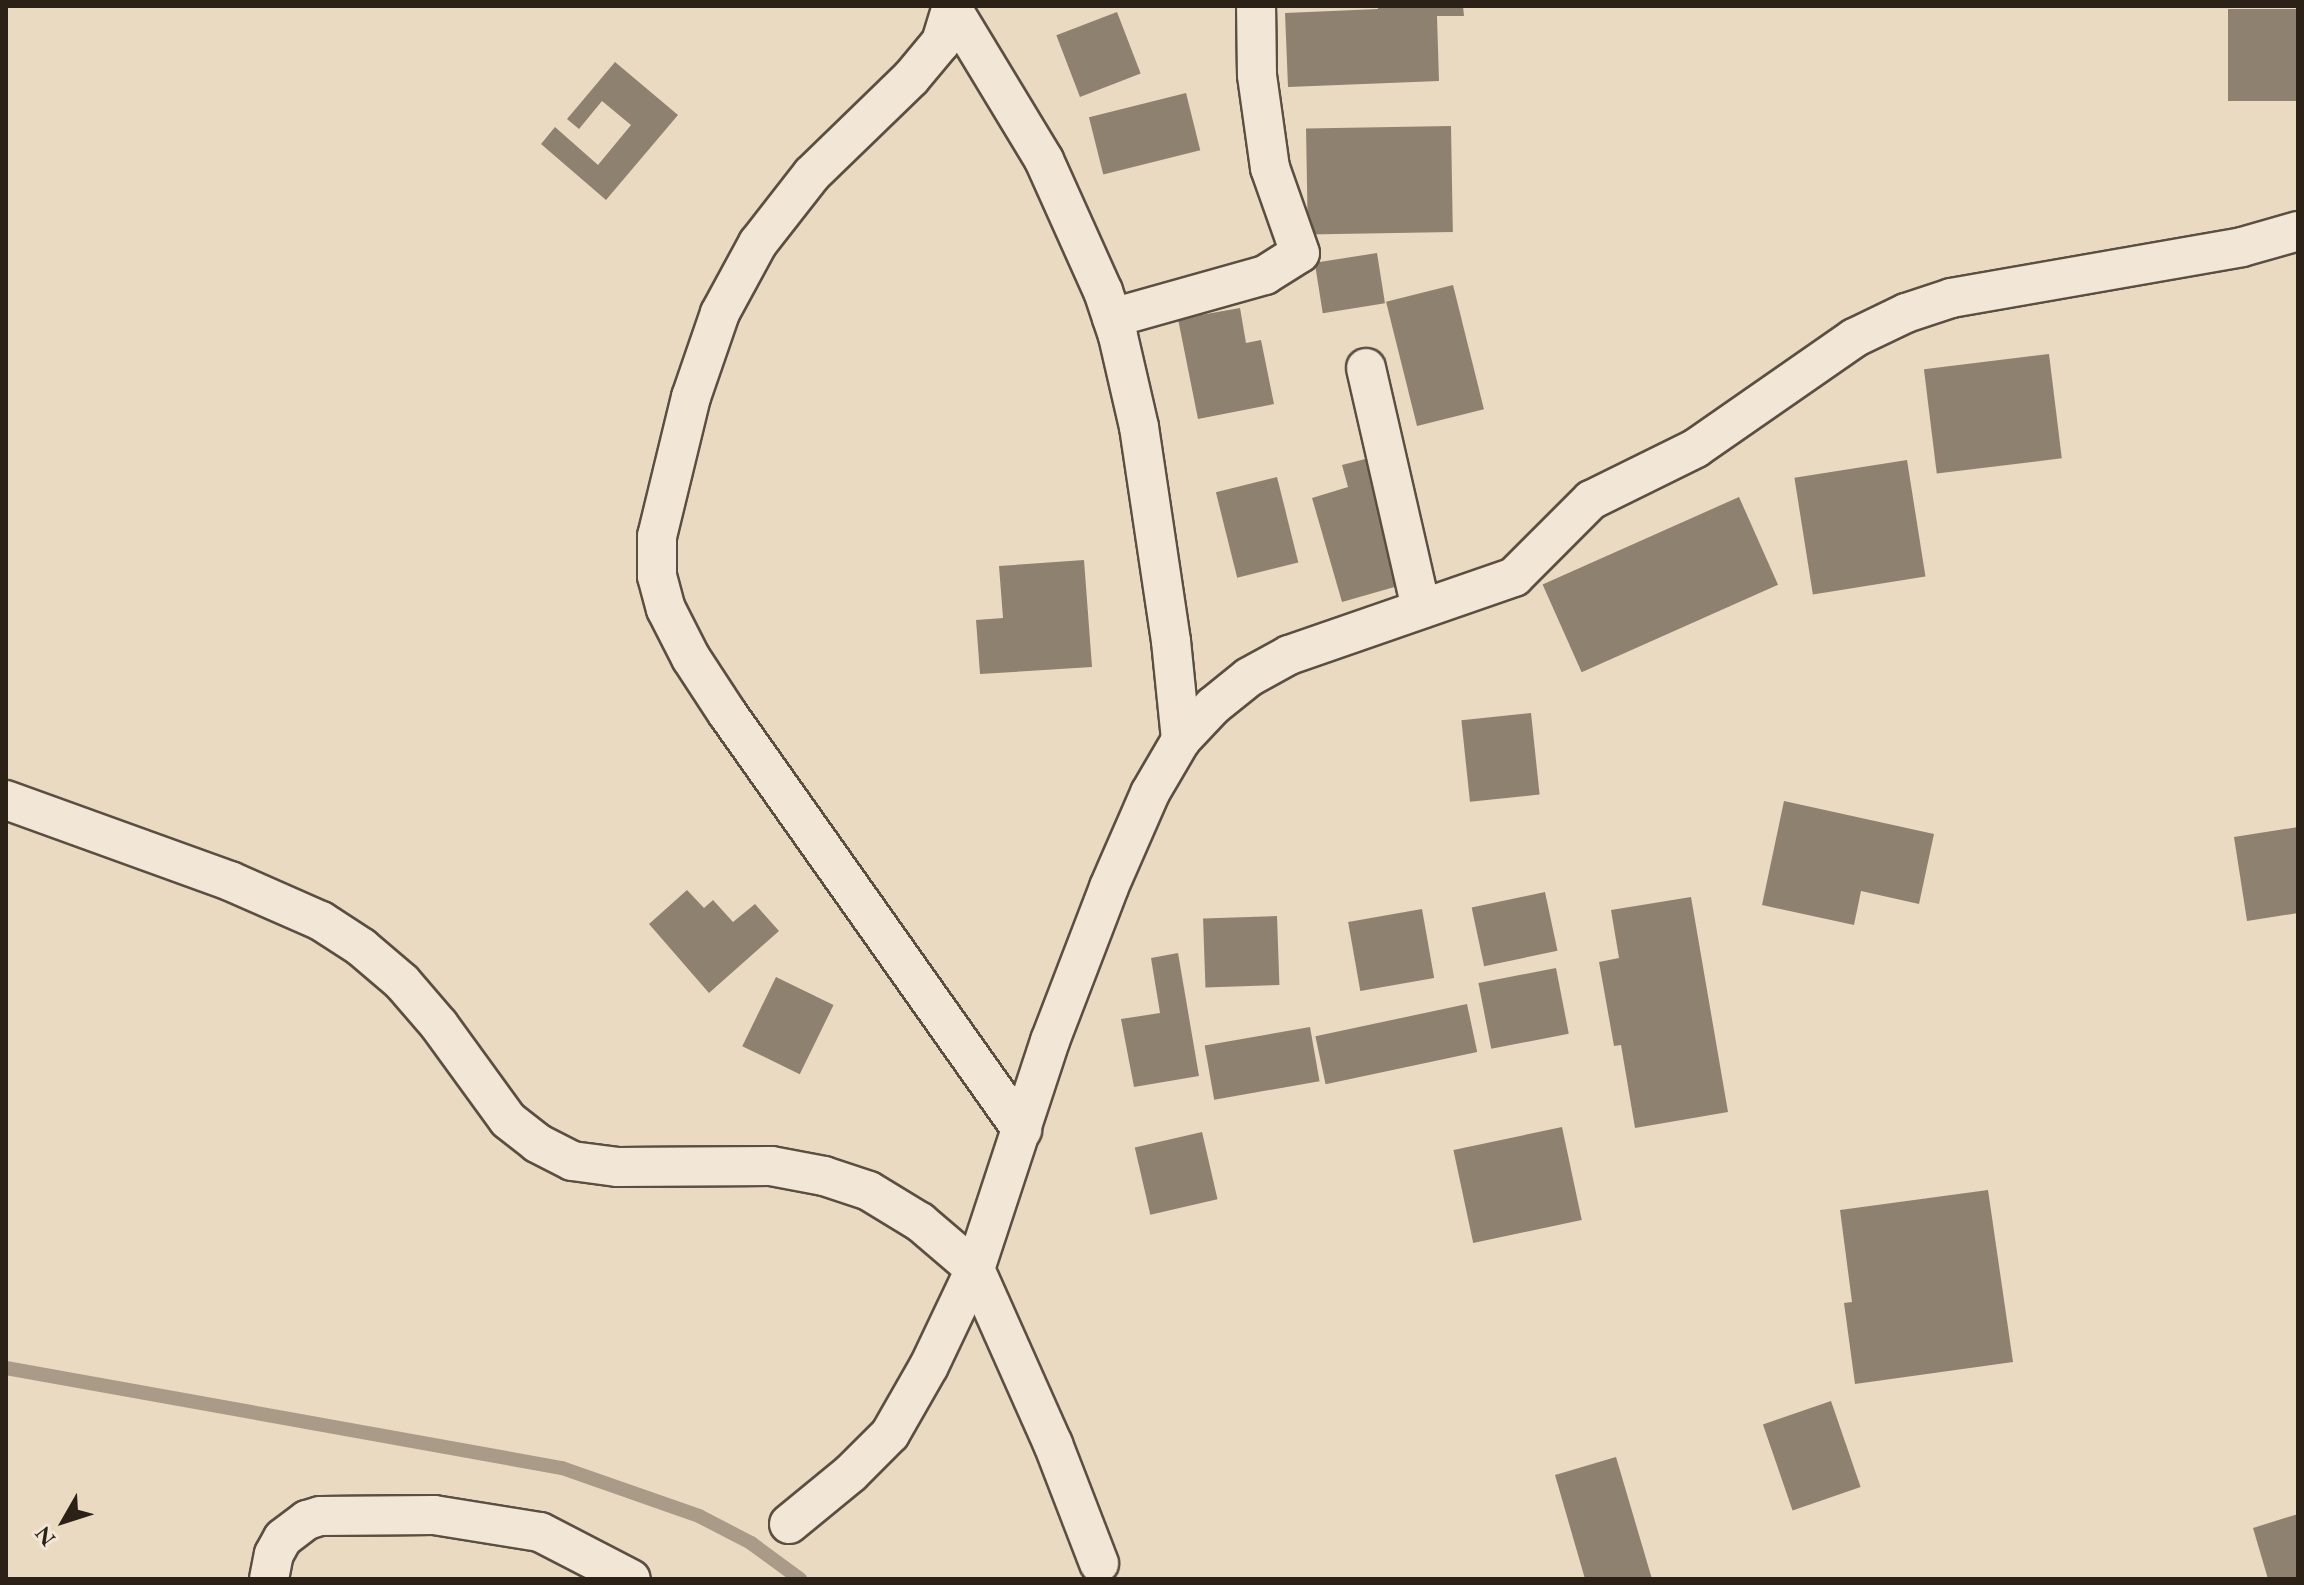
<!DOCTYPE html>
<html>
<head>
<meta charset="utf-8">
<style>
	body { margin:0 }
	#map { position:relative; width:2304px; height:1585px; overflow:hidden; background:#ebdac2; font-family:"EB Garamond",serif }
	div>[style] { position:absolute }
	.stream>* { height:14px; margin:-7px; padding:0 7px; transform-origin:7px; border-radius:7px; background:#aa9b88 }
	.building>* { inset:0; background:#8f8170; transform-origin:0 0 }
	.roads { filter:drop-shadow(2px 0 #5b4f42) drop-shadow(-2px 0 #5b4f42) drop-shadow(0 2px #5b4f42) drop-shadow(0 -2px #5b4f42) }
	.street>* { height:38px; margin:-19px; padding:0 19px; transform-origin:19px; border-radius:19px; background:#f2e7d7 }
	span { translate:-50% -50%; white-space:nowrap; text-align:center; line-height:1.15; -webkit-text-stroke:8px #f2e7d7; paint-order:stroke }
	.frame { position:absolute; inset:0; border:8px solid #2b2117; pointer-events:none }
	.north { position:absolute; left:24px; top:1481px; width:80px; height:80px; -webkit-text-stroke:6px #f2e7d7; paint-order:stroke; rotate:231deg; font-size:22px; font-weight:700; line-height:32px; text-align:center; color:#2b2117 }
	.north::after { content:''; display:block; margin:auto; width:28px; height:36px; background:#2b2117; clip-path:polygon(50% 0,100% 100%,50% 72%,0 100%) }
</style>
</head>
<body>
<div id="map">
	<div class="stream">
		<i style="left:6px;top:1368px;width:565px;rotate:10.2deg"></i>
		<i style="left:562px;top:1468px;width:145px;rotate:19.3deg"></i>
		<i style="left:699px;top:1516px;width:59px;rotate:27.4deg"></i>
		<i style="left:751px;top:1543px;width:61px;rotate:36.3deg"></i>
	</div>
	<div class="building">
		<i style="clip-path:polygon(1378px 6px,1463px 6px,1464px 16px,1437px 16px,1439px 81px,1288px 87px,1285px 13px,1378px 9px)"></i>
		<i style="left:2298px;top:9px;width:92px;height:70px;rotate:90deg"></i>
		<i style="left:1117px;top:12px;width:66px;height:65px;rotate:69deg"></i>
		<i style="clip-path:polygon(615px 62px,678px 115px,606px 200px,541px 144px,555px 127px,598px 165px,631px 125px,602px 101px,579px 129px,567px 119px)"></i>
		<i style="left:1186px;top:93px;width:59px;height:100px;rotate:76deg"></i>
		<i style="left:1451px;top:126px;width:106px;height:145px;rotate:89deg"></i>
		<i style="left:1377px;top:253px;width:51px;height:63px;rotate:81deg"></i>
		<i style="left:1453px;top:285px;width:128px;height:69px;rotate:76deg"></i>
		<i style="clip-path:polygon(1240px 308px,1246px 343px,1261px 340px,1274px 404px,1198px 419px,1178px 319px)"></i>
		<i style="left:2049px;top:354px;width:105px;height:126px;rotate:83deg"></i>
		<i style="clip-path:polygon(1369px 458px,1405px 584px,1342px 602px,1312px 498px,1348px 487px,1342px 465px)"></i>
		<i style="left:1907px;top:460px;width:118px;height:114px;rotate:81deg"></i>
		<i style="left:1277px;top:477px;width:88px;height:63px;rotate:76deg"></i>
		<i style="left:1739px;top:497px;width:96px;height:215px;rotate:66deg"></i>
		<i style="clip-path:polygon(1084px 560px,1092px 667px,980px 674px,976px 620px,1003px 618px,999px 566px)"></i>
		<i style="left:1531px;top:713px;width:82px;height:70px;rotate:84deg"></i>
		<i style="clip-path:polygon(1784px 801px,1934px 834px,1919px 904px,1861px 891px,1854px 925px,1762px 905px)"></i>
		<i style="clip-path:polygon(2298px 827px,2298px 913px,2247px 921px,2234px 837px)"></i>
		<i style="clip-path:polygon(687px 890px,704px 908px,713px 900px,733px 922px,755px 904px,779px 931px,709px 993px,649px 924px)"></i>
		<i style="left:1545px;top:892px;width:60px;height:75px;rotate:78deg"></i>
		<i style="clip-path:polygon(1691px 897px,1728px 1112px,1635px 1128px,1621px 1045px,1614px 1046px,1599px 962px,1619px 958px,1611px 910px)"></i>
		<i style="left:1422px;top:909px;width:70px;height:75px;rotate:80deg"></i>
		<i style="left:1277px;top:916px;width:69px;height:74px;rotate:88deg"></i>
		<i style="clip-path:polygon(1178px 953px,1199px 1076px,1134px 1087px,1121px 1019px,1160px 1013px,1151px 958px)"></i>
		<i style="left:1556px;top:968px;width:67px;height:79px;rotate:79deg"></i>
		<i style="left:776px;top:977px;width:64px;height:77px;rotate:26deg"></i>
		<i style="left:1467px;top:1004px;width:49px;height:155px;rotate:78deg"></i>
		<i style="left:1310px;top:1027px;width:55px;height:107px;rotate:80deg"></i>
		<i style="left:1562px;top:1127px;width:95px;height:111px;rotate:78deg"></i>
		<i style="left:1202px;top:1132px;width:69px;height:69px;rotate:77deg"></i>
		<i style="clip-path:polygon(1988px 1190px,2013px 1362px,1855px 1384px,1844px 1303px,1852px 1302px,1840px 1210px)"></i>
		<i style="left:1831px;top:1401px;width:91px;height:72px;rotate:71deg"></i>
		<i style="clip-path:polygon(1616px 1457px,1652px 1579px,1585px 1579px,1555px 1475px)"></i>
		<i style="clip-path:polygon(2298px 1514px,2298px 1579px,2268px 1579px,2253px 1528px)"></i>
	</div>
	<div class="roads">
		<div class="street">
			<i style="left:952px;top:6px;width:38px;rotate:107deg"></i>
			<i style="left:941px;top:42px;width:47px;rotate:129.8deg"></i>
			<i style="left:911px;top:78px;width:138px;rotate:135.9deg"></i>
			<i style="left:812px;top:174px;width:88px;rotate:128deg"></i>
			<i style="left:758px;top:243px;width:80px;rotate:118.5deg"></i>
			<i style="left:720px;top:313px;width:89px;rotate:109deg"></i>
			<i style="left:691px;top:397px;width:143px;rotate:103.7deg"></i>
			<i style="left:657px;top:536px;width:40px;rotate:90deg"></i>
			<i style="left:657px;top:576px;width:34px;rotate:75deg"></i>
			<i style="left:666px;top:609px;width:55px;rotate:63deg"></i>
			<i style="left:691px;top:658px;width:66px;rotate:56.8deg"></i>
			<i style="left:727px;top:713px;width:511px;rotate:54.72deg"></i>
			<i style="left:952px;top:8px;width:178px;rotate:58.8deg"></i>
			<i style="left:1044px;top:160px;width:144px;rotate:65.8deg"></i>
			<i style="left:1103px;top:291px;width:47px;rotate:71.6deg"></i>
			<i style="left:1118px;top:336px;width:93px;rotate:77deg"></i>
			<i style="left:1139px;top:427px;width:216px;rotate:81.5deg"></i>
			<i style="left:1171px;top:641px;width:100px;rotate:84.2deg"></i>
			<i style="left:1112px;top:318px;width:159px;rotate:-15.7deg"></i>
			<i style="left:1265px;top:275px;width:41px;rotate:-32.2deg"></i>
			<i style="left:1300px;top:253px;width:90px;rotate:-109.4deg"></i>
			<i style="left:1270px;top:168px;width:94px;rotate:-98deg"></i>
			<i style="left:1257px;top:75px;width:69px;rotate:-90.8deg"></i>
			<i style="left:1366px;top:368px;width:247px;rotate:77.1deg"></i>
			<i style="left:6px;top:800px;width:238px;rotate:19.9deg"></i>
			<i style="left:230px;top:881px;width:99px;rotate:23.7deg"></i>
			<i style="left:321px;top:921px;width:48px;rotate:33deg"></i>
			<i style="left:361px;top:947px;width:54px;rotate:40.5deg"></i>
			<i style="left:402px;top:982px;width:57px;rotate:49.3deg"></i>
			<i style="left:439px;top:1025px;width:117px;rotate:54deg"></i>
			<i style="left:508px;top:1120px;width:37px;rotate:38deg"></i>
			<i style="left:537px;top:1143px;width:39px;rotate:27deg"></i>
			<i style="left:572px;top:1161px;width:45px;rotate:7.6deg"></i>
			<i style="left:617px;top:1167px;width:154px;rotate:-0.4deg"></i>
			<i style="left:771px;top:1166px;width:54px;rotate:10.7deg"></i>
			<i style="left:824px;top:1176px;width:47px;rotate:18.4deg"></i>
			<i style="left:869px;top:1191px;width:60px;rotate:31.3deg"></i>
			<i style="left:920px;top:1222px;width:72px;rotate:40.5deg"></i>
			<i style="left:975px;top:1269px;width:192px;rotate:66deg"></i>
			<i style="left:1053px;top:1444px;width:128px;rotate:68.9deg"></i>
			<i style="left:789px;top:1524px;width:80px;rotate:-39.4deg"></i>
			<i style="left:851px;top:1473px;width:55px;rotate:-45deg"></i>
			<i style="left:890px;top:1434px;width:78px;rotate:-60.2deg"></i>
			<i style="left:929px;top:1366px;width:107px;rotate:-64.6deg"></i>
			<i style="left:975px;top:1269px;width:240px;rotate:-71.8deg"></i>
			<i style="left:1050px;top:1041px;width:165px;rotate:-69deg"></i>
			<i style="left:1109px;top:887px;width:103px;rotate:-66.4deg"></i>
			<i style="left:1150px;top:793px;width:61px;rotate:-59.7deg"></i>
			<i style="left:1181px;top:740px;width:47px;rotate:-46.7deg"></i>
			<i style="left:1213px;top:706px;width:46px;rotate:-38.9deg"></i>
			<i style="left:1249px;top:677px;width:46px;rotate:-28.8deg"></i>
			<i style="left:1289px;top:655px;width:238px;rotate:-19.1deg"></i>
			<i style="left:1514px;top:577px;width:109px;rotate:-45deg"></i>
			<i style="left:1591px;top:500px;width:117px;rotate:-26.3deg"></i>
			<i style="left:1696px;top:448px;width:193px;rotate:-34.8deg"></i>
			<i style="left:1854px;top:338px;width:58px;rotate:-25.7deg"></i>
			<i style="left:1906px;top:313px;width:47px;rotate:-18.4deg"></i>
			<i style="left:1951px;top:298px;width:295px;rotate:-9.9deg"></i>
			<i style="left:2242px;top:247px;width:58px;rotate:-15.9deg"></i>
			<i style="left:269px;top:1579px;width:25px;rotate:-79deg"></i>
			<i style="left:274px;top:1554px;width:18px;rotate:-61deg"></i>
			<i style="left:283px;top:1538px;width:30px;rotate:-37deg"></i>
			<i style="left:307px;top:1520px;width:14px;rotate:-17deg"></i>
			<i style="left:320px;top:1516px;width:114px;rotate:-0.5deg"></i>
			<i style="left:434px;top:1515px;width:107px;rotate:9.1deg"></i>
			<i style="left:540px;top:1532px;width:102px;rotate:27.3deg"></i>
		</div>
	</div>
	<div class="frame"></div>
	<div class="north">N</div>
</div>
</body>
</html>
